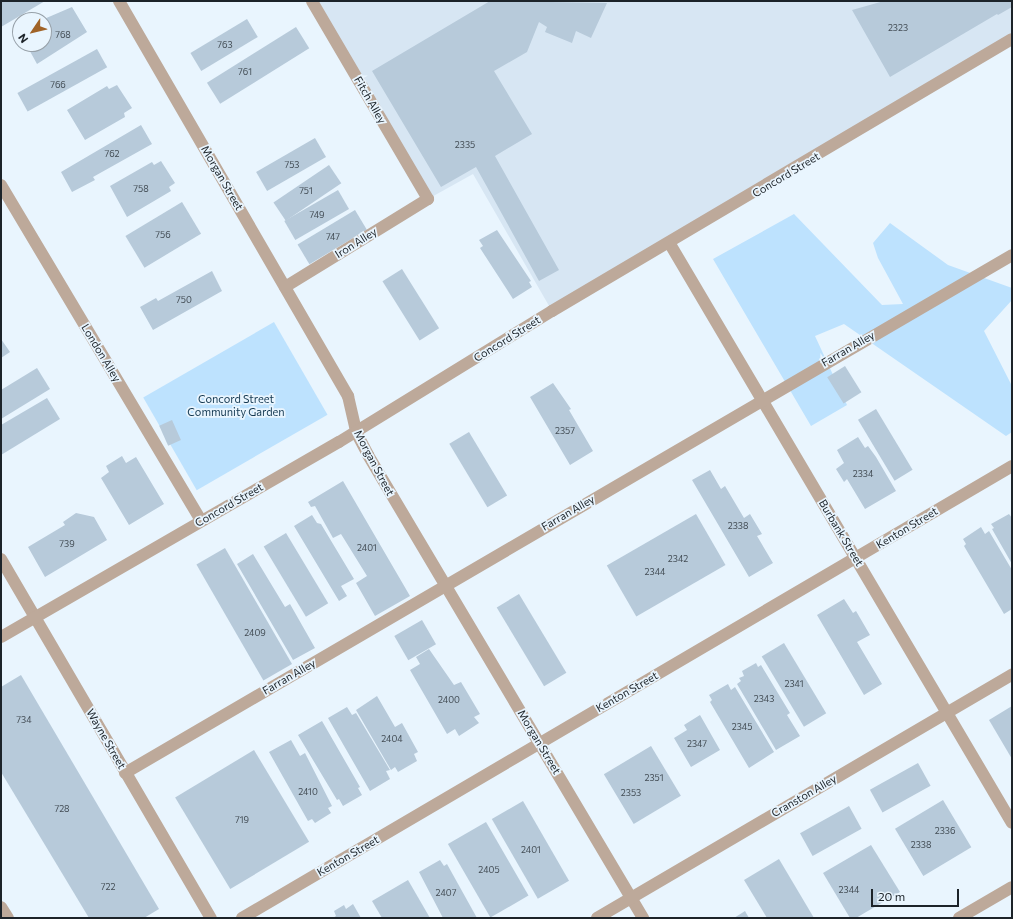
<!DOCTYPE html>
<html>
<head>
<meta charset="utf-8">
<style>
	body { margin:0 }
	#map { position:relative; width:1013px; height:919px; overflow:hidden; background:#e9f5fe; font-family:Commissioner,sans-serif }
	div>[style] { position:absolute }
	.built>* { inset:0; background:#d7e6f3 }
	.green>* { inset:0; background:#bde2fe; transform-origin:0 0 }
	.building>* { inset:0; background:#b7cada; transform-origin:0 0 }
	.minor>* { height:12px; margin:-6px; padding:0 6px; transform-origin:6px; border-radius:6px; background:#bda99a }
	span { translate:-50% -50%; white-space:nowrap; text-align:center; line-height:1.15; -webkit-text-stroke:3.5px #e9f5fe; paint-order:stroke }
	.number-label { font-size:9px; color:#434d55 }
	.number-label span { -webkit-text-stroke-width:0 }
	.street-label { font-size:11px; color:#1c2329 }
	.park-label { font-size:11px; color:#123750 }
	.frame { position:absolute; inset:0; border:2px solid #1c2329; pointer-events:none }
	.north { position:absolute; left:12px; top:12px; width:40px; height:40px; box-sizing:border-box; background:#e9f5fe; border:1px solid #97a1a9; border-radius:50%; rotate:235deg; font-size:11px; font-weight:700; line-height:16px; text-align:center; color:#1c2329 }
	.north::after { content:''; display:block; margin:auto; width:14px; height:18px; background:#a06327; clip-path:polygon(50% 0,100% 100%,50% 72%,0 100%) }
	.scale { position:absolute; left:871px; top:889px; width:88px; height:18px; box-sizing:border-box; border:2px solid #1c2329; border-top:0; padding-left:5px; font-size:12px; line-height:14px; white-space:nowrap; color:#1c2329; -webkit-text-stroke:3px #e9f5fe; paint-order:stroke }
</style>
</head>
<body>
<div id="map">
	<div class="built">
		<i style="clip-path:polygon(312px 1px,1012px 1px,1012px 39px,552px 311px,473px 174px,428px 199px)"></i>
	</div>
	<div class="green">
		<i style="clip-path:polygon(794px 214px,882px 305px,903px 304px,878px 258px,873px 243px,890px 223px,948px 265px,1012px 288px,1012px 300px,984px 331px,1012px 386px,1012px 432px,1006px 436px,844px 324px,815px 336px,847px 405px,811px 426px,713px 259px)"></i>
		<i style="left:274px;top:322px;width:107px;height:151px;rotate:60deg"></i>
	</div>
	<div class="building">
		<i style="clip-path:polygon(3px 1px,45px 1px,1px 27px,1px 2px)"></i>
		<i style="clip-path:polygon(490px 1px,607px 3px,591px 38px,576px 31px,572px 43px,545px 32px,547px 27px,539px 22px,527px 52px,494px 71px,532px 134px,495px 156px,559px 270px,539px 281px,476px 167px,441px 187px,372px 71px)"></i>
		<i style="clip-path:polygon(884px 1px,1012px 1px,1012px 7px,998px 15px,997px 14px,890px 77px,852px 10px)"></i>
		<i style="clip-path:polygon(72px 7px,87px 32px,37px 64px,26px 44px,44px 44px,44px 19px)"></i>
		<i style="left:247px;top:19px;width:21px;height:66px;rotate:59deg"></i>
		<i style="left:296px;top:27px;width:25px;height:105px;rotate:58deg"></i>
		<i style="left:97px;top:49px;width:21px;height:91px;rotate:61deg"></i>
		<i style="clip-path:polygon(117px 85px,132px 108px,124px 113px,125px 117px,85px 140px,67px 110px,107px 86px,109px 89px)"></i>
		<i style="clip-path:polygon(141px 125px,152px 144px,93px 177px,95px 180px,72px 192px,61px 172px)"></i>
		<i style="left:315px;top:138px;width:22px;height:68px;rotate:60deg"></i>
		<i style="clip-path:polygon(161px 161px,175px 183px,169px 187px,171px 191px,127px 217px,110px 186px,152px 162px,154px 165px)"></i>
		<i style="left:329px;top:165px;width:22px;height:67px;rotate:56deg"></i>
		<i style="left:338px;top:190px;width:22px;height:62px;rotate:60deg"></i>
		<i style="left:182px;top:202px;width:37px;height:66px;rotate:59deg"></i>
		<i style="left:355px;top:210px;width:23px;height:67px;rotate:59deg"></i>
		<i style="clip-path:polygon(497px 230px,531px 281px,529px 282px,532px 287px,513px 299px,480px 248px,483px 246px,479px 240px)"></i>
		<i style="left:402px;top:269px;width:70px;height:23px;rotate:58deg"></i>
		<i style="clip-path:polygon(212px 271px,222px 291px,153px 330px,140px 307px,156px 298px,158px 301px)"></i>
		<i style="clip-path:polygon(1px 339px,10px 352px,1px 358px)"></i>
		<i style="left:845px;top:366px;width:31px;height:21px;rotate:58deg"></i>
		<i style="clip-path:polygon(37px 368px,50px 389px,1px 419px,1px 390px)"></i>
		<i style="clip-path:polygon(553px 383px,571px 409px,569px 410px,593px 451px,570px 465px,530px 397px)"></i>
		<i style="clip-path:polygon(47px 398px,60px 419px,1px 455px,1px 425px)"></i>
		<i style="left:876px;top:409px;width:71px;height:21px;rotate:59deg"></i>
		<i style="left:172px;top:420px;width:22px;height:14px;rotate:66deg"></i>
		<i style="left:469px;top:432px;width:74px;height:23px;rotate:59deg"></i>
		<i style="clip-path:polygon(858px 437px,865px 448px,868px 446px,876px 457px,896px 491px,865px 509px,847px 479px,844px 482px,836px 469px,844px 463px,837px 450px)"></i>
		<i style="clip-path:polygon(122px 456px,126px 463px,136px 457px,164px 504px,129px 525px,101px 478px,109px 472px,106px 466px)"></i>
		<i style="clip-path:polygon(710px 470px,721px 489px,725px 486px,744px 518px,750px 514px,762px 534px,757px 536px,773px 563px,749px 577px,692px 480px)"></i>
		<i style="clip-path:polygon(343px 481px,410px 596px,375px 616px,356px 583px,367px 576px,341px 534px,333px 538px,315px 506px,311px 507px,308px 502px)"></i>
		<i style="clip-path:polygon(76px 513px,94px 517px,107px 540px,45px 577px,28px 547px,65px 525px,63px 522px)"></i>
		<i style="left:696px;top:514px;width:59px;height:103px;rotate:60deg"></i>
		<i style="clip-path:polygon(1009px 514px,1012px 518px,1012px 564px,992px 529px,994px 528px,991px 524px)"></i>
		<i style="clip-path:polygon(312px 515px,317px 523px,321px 524px,354px 579px,341px 586px,347px 596px,339px 601px,294px 526px)"></i>
		<i style="clip-path:polygon(981px 527px,985px 534px,989px 531px,1012px 570px,1012px 609px,1004px 614px,964px 546px,966px 544px,963px 539px)"></i>
		<i style="left:286px;top:533px;width:82px;height:26px;rotate:59deg"></i>
		<i style="left:225px;top:548px;width:134px;height:33px;rotate:60deg"></i>
		<i style="clip-path:polygon(253px 554px,285px 607px,290px 604px,315px 648px,293px 660px,237px 564px)"></i>
		<i style="left:519px;top:594px;width:92px;height:26px;rotate:59deg"></i>
		<i style="clip-path:polygon(844px 599px,853px 613px,856px 611px,870px 635px,857px 642px,882px 684px,864px 695px,817px 615px)"></i>
		<i style="left:422px;top:620px;width:28px;height:32px;rotate:60deg"></i>
		<i style="left:784px;top:643px;width:82px;height:26px;rotate:59deg"></i>
		<i style="clip-path:polygon(429px 649px,454px 685px,461px 682px,480px 714px,474px 717px,479px 723px,459px 736px,455px 729px,447px 734px,410px 670px,420px 664px,416px 657px)"></i>
		<i style="clip-path:polygon(756px 663px,758px 667px,761px 665px,790px 713px,787px 715px,800px 736px,776px 750px,737px 684px,741px 681px,739px 678px,744px 676px,742px 671px)"></i>
		<i style="clip-path:polygon(21px 675px,159px 909px,144px 918px,89px 918px,1px 772px,1px 687px)"></i>
		<i style="clip-path:polygon(728px 684px,731px 690px,735px 687px,774px 752px,749px 768px,710px 702px,712px 700px,709px 695px)"></i>
		<i style="clip-path:polygon(377px 696px,395px 727px,402px 723px,418px 752px,414px 754px,417px 761px,398px 772px,395px 767px,391px 770px,356px 710px)"></i>
		<i style="clip-path:polygon(1012px 706px,1012px 759px,989px 720px)"></i>
		<i style="clip-path:polygon(347px 707px,352px 715px,356px 713px,390px 770px,386px 771px,390px 779px,370px 791px,328px 718px)"></i>
		<i style="clip-path:polygon(700px 715px,720px 750px,691px 767px,674px 738px,687px 730px,684px 725px)"></i>
		<i style="clip-path:polygon(322px 721px,360px 787px,358px 788px,362px 795px,343px 806px,339px 799px,337px 800px,298px 735px)"></i>
		<i style="clip-path:polygon(291px 740px,300px 756px,305px 753px,332px 806px,328px 808px,331px 813px,315px 823px,312px 819px,308px 821px,269px 752px)"></i>
		<i style="left:651px;top:746px;width:58px;height:55px;rotate:59deg"></i>
		<i style="left:254px;top:750px;width:107px;height:92px;rotate:59deg"></i>
		<i style="left:918px;top:763px;width:26px;height:55px;rotate:61deg"></i>
		<i style="left:943px;top:800px;width:55px;height:56px;rotate:59deg"></i>
		<i style="left:523px;top:801px;width:92px;height:36px;rotate:60deg"></i>
		<i style="left:849px;top:806px;width:26px;height:56px;rotate:61deg"></i>
		<i style="left:486px;top:822px;width:85px;height:44px;rotate:60deg"></i>
		<i style="clip-path:polygon(871px 845px,900px 892px,856px 918px,850px 918px,823px 873px)"></i>
		<i style="clip-path:polygon(779px 859px,814px 918px,767px 918px,744px 880px)"></i>
		<i style="clip-path:polygon(440px 860px,444px 866px,447px 864px,477px 918px,443px 918px,419px 872px)"></i>
		<i style="clip-path:polygon(408px 880px,430px 918px,382px 918px,372px 901px)"></i>
		<i style="clip-path:polygon(353px 904px,361px 918px,333px 918px,336px 916px,334px 911px,344px 905px,346px 909px)"></i>
		<i style="clip-path:polygon(745px 911px,749px 918px,734px 918px)"></i>
	</div>
	<div class="minor">
		<i style="left:119px;top:1px;width:457px;rotate:59.9deg"></i>
		<i style="left:348px;top:396px;width:37px;rotate:77deg"></i>
		<i style="left:356px;top:432px;width:26px;rotate:62deg"></i>
		<i style="left:368px;top:455px;width:539px;rotate:59.29deg"></i>
		<i style="left:1px;top:185px;width:390px;rotate:59.2deg"></i>
		<i style="left:670px;top:244px;width:672px;rotate:59.43deg"></i>
		<i style="left:285px;top:287px;width:168px;rotate:-31.6deg"></i>
		<i style="left:428px;top:199px;width:229px;rotate:-120.4deg"></i>
		<i style="left:1px;top:559px;width:416px;rotate:59.7deg"></i>
		<i style="left:1px;top:637px;width:390px;rotate:-30deg"></i>
		<i style="left:339px;top:442px;width:250px;rotate:-31.6deg"></i>
		<i style="left:552px;top:311px;width:534px;rotate:-30.6deg"></i>
		<i style="left:125px;top:773px;width:1027px;rotate:-30.28deg"></i>
		<i style="left:1px;top:907px;width:13px;rotate:58deg"></i>
		<i style="left:242px;top:918px;width:893px;rotate:-30.41deg"></i>
		<i style="left:597px;top:918px;width:481px;rotate:-30.4deg"></i>
		<i style="left:959px;top:918px;width:61px;rotate:-30.3deg"></i>
	</div>
	<div class="number-label">
		<span style="left:898px;top:28px">2323</span>
		<span style="left:63px;top:35px">768</span>
		<span style="left:225px;top:45px">763</span>
		<span style="left:245px;top:72px">761</span>
		<span style="left:58px;top:85px">766</span>
		<span style="left:465px;top:145px">2335</span>
		<span style="left:112px;top:154px">762</span>
		<span style="left:292px;top:165px">753</span>
		<span style="left:141px;top:189px">758</span>
		<span style="left:306px;top:191px">751</span>
		<span style="left:317px;top:215px">749</span>
		<span style="left:163px;top:235px">756</span>
		<span style="left:333px;top:237px">747</span>
		<span style="left:184px;top:300px">750</span>
		<span style="left:565px;top:431px">2357</span>
		<span style="left:863px;top:474px">2334</span>
		<span style="left:738px;top:526px">2338</span>
		<span style="left:67px;top:544px">739</span>
		<span style="left:367px;top:548px">2401</span>
		<span style="left:678px;top:559px">2342</span>
		<span style="left:655px;top:572px">2344</span>
		<span style="left:255px;top:633px">2409</span>
		<span style="left:794px;top:684px">2341</span>
		<span style="left:764px;top:699px">2343</span>
		<span style="left:449px;top:700px">2400</span>
		<span style="left:24px;top:720px">734</span>
		<span style="left:742px;top:727px">2345</span>
		<span style="left:392px;top:739px">2404</span>
		<span style="left:697px;top:744px">2347</span>
		<span style="left:654px;top:778px">2351</span>
		<span style="left:308px;top:792px">2410</span>
		<span style="left:631px;top:793px">2353</span>
		<span style="left:62px;top:809px">728</span>
		<span style="left:242px;top:820px">719</span>
		<span style="left:945px;top:831px">2336</span>
		<span style="left:921px;top:845px">2338</span>
		<span style="left:531px;top:850px">2401</span>
		<span style="left:489px;top:870px">2405</span>
		<span style="left:108px;top:887px">722</span>
		<span style="left:849px;top:890px">2344</span>
		<span style="left:446px;top:893px">2407</span>
	</div>
	<div class="street-label">
		<span style="left:370px;top:100px;rotate:60deg">Fitch Alley</span>
		<span style="left:786px;top:175px;rotate:-31deg">Concord Street</span>
		<span style="left:222px;top:178px;rotate:60deg">Morgan Street</span>
		<span style="left:356px;top:243px;rotate:-32deg">Iron Alley</span>
		<span style="left:507px;top:339px;rotate:-32deg">Concord Street</span>
		<span style="left:848px;top:349px;rotate:-30deg">Farran Alley</span>
		<span style="left:101px;top:353px;rotate:59deg">London Alley</span>
		<span style="left:374px;top:463px;rotate:62deg">Morgan Street</span>
		<span style="left:229px;top:505px;rotate:-30deg">Concord Street</span>
		<span style="left:568px;top:513px;rotate:-30deg">Farran Alley</span>
		<span style="left:907px;top:528px;rotate:-31deg">Kenton Street</span>
		<span style="left:841px;top:533px;rotate:59deg">Burbank Street</span>
		<span style="left:289px;top:677px;rotate:-30deg">Farran Alley</span>
		<span style="left:627px;top:692px;rotate:-30deg">Kenton Street</span>
		<span style="left:106px;top:739px;rotate:60deg">Wayne Street</span>
		<span style="left:539px;top:742px;rotate:59deg">Morgan Street</span>
		<span style="left:804px;top:796px;rotate:-30deg">Cranston Alley</span>
		<span style="left:348px;top:856px;rotate:-30deg">Kenton Street</span>
	</div>
	<div class="park-label">
		<span style="left:236px;top:406px">Concord Street<br>Community Garden</span>
	</div>
	<div class="frame"></div>
	<div class="north">N</div>
	<div class="scale">20 m</div>
</div>
</body>
</html>
